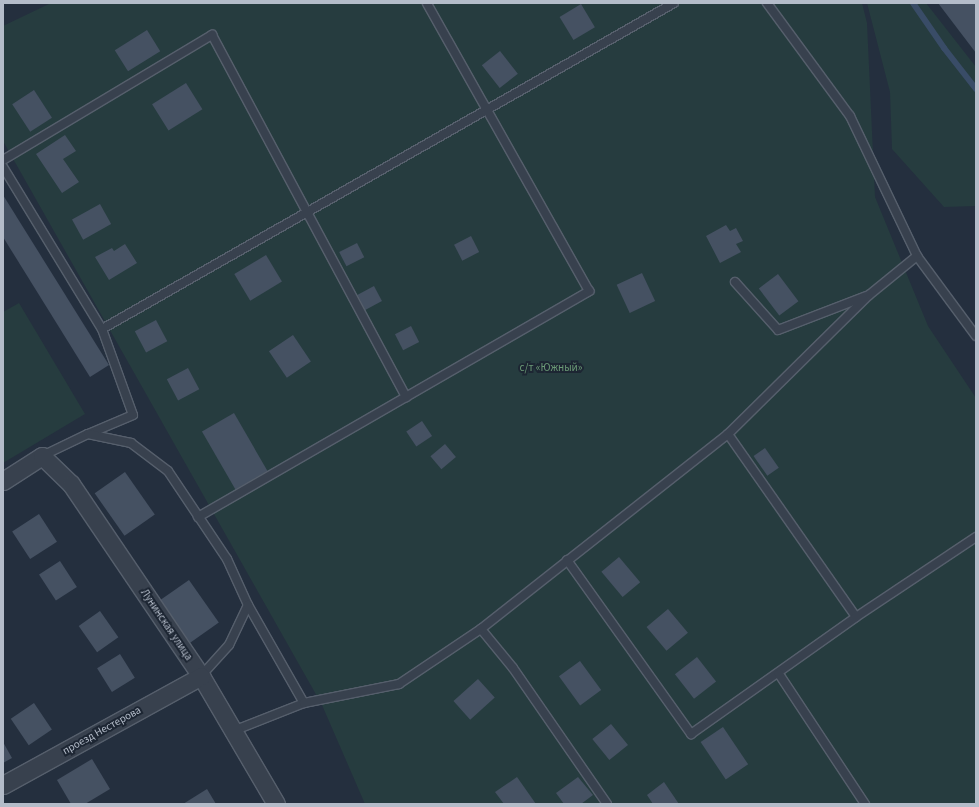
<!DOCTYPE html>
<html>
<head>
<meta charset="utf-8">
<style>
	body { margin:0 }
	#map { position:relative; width:979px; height:807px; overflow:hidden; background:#242f3e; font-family:"Source Sans 3",sans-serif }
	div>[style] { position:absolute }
	.green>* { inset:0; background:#263c3f }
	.stream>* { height:6px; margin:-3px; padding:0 3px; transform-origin:3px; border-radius:3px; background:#394c67 }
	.building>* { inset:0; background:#455162; transform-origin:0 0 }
	.roads { filter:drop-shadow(1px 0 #565f6c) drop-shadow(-1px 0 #565f6c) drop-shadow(0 1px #565f6c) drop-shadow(0 -1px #565f6c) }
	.service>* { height:8px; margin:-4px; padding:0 4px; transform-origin:4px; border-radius:4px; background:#38414e }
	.minor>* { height:17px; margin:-8.5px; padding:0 8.5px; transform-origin:8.5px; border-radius:8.5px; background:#38414e }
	span { translate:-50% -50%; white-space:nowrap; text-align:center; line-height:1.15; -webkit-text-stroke:4px #1d2633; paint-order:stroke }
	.park-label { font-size:11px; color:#6b9a76 }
	.street-label { font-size:11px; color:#b4bcc9 }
	.frame { position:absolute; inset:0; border:4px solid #b4bcc9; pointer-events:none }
</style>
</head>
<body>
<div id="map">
	<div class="green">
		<i style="clip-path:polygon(51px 3px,862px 3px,867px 23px,875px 197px,928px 326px,976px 398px,976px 804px,365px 804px,322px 705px,3px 141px,3px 26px)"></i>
		<i style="clip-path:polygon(867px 3px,926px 3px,976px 67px,976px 206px,944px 207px,892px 149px,890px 92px)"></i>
		<i style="clip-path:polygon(19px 303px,85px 414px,3px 463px,3px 312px)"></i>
	</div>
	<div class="stream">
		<i style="left:913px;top:3px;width:55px;rotate:55.4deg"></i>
		<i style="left:944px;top:48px;width:52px;rotate:52deg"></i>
	</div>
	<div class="building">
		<i style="clip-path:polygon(938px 3px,976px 3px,976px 53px)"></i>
		<i style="left:581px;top:4px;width:27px;height:25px;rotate:59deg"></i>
		<i style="left:147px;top:30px;width:25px;height:38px;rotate:58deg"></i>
		<i style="left:500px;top:51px;width:29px;height:23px;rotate:52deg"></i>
		<i style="left:186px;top:83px;width:31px;height:40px;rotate:58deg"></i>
		<i style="left:34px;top:90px;width:33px;height:26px;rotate:57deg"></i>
		<i style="clip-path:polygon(65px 135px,76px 151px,63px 159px,79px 182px,62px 193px,36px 154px)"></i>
		<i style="clip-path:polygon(3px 195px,109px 365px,90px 377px,3px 237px)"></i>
		<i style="left:100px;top:204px;width:23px;height:32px;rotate:61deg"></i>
		<i style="clip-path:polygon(726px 225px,730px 231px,736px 228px,743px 241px,736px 244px,741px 252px,720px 263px,706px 236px)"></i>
		<i style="left:471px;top:236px;width:18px;height:19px;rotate:63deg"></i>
		<i style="left:357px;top:243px;width:16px;height:20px;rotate:63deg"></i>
		<i style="clip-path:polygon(125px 244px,137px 263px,109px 280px,95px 257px,112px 248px,114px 251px)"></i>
		<i style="left:266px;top:255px;width:31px;height:37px;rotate:59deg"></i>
		<i style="left:642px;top:273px;width:31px;height:28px;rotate:65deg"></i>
		<i style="left:778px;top:274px;width:34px;height:24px;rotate:53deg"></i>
		<i style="left:374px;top:286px;width:17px;height:19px;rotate:62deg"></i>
		<i style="left:156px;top:320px;width:24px;height:24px;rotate:62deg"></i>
		<i style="left:411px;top:326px;width:18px;height:18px;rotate:63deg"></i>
		<i style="left:293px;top:335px;width:32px;height:29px;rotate:56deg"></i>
		<i style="left:188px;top:368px;width:24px;height:24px;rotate:62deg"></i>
		<i style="left:234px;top:413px;width:67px;height:37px;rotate:60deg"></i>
		<i style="left:422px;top:421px;width:18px;height:19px;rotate:56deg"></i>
		<i style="left:445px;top:444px;width:17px;height:19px;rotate:50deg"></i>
		<i style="left:765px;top:448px;width:24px;height:14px;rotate:55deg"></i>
		<i style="left:125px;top:472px;width:52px;height:37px;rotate:55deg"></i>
		<i style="left:39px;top:514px;width:33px;height:32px;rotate:57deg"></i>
		<i style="left:619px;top:557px;width:33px;height:23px;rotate:50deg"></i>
		<i style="left:60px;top:561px;width:31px;height:25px;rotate:57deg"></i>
		<i style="left:189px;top:580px;width:52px;height:35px;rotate:55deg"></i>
		<i style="left:668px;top:609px;width:31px;height:28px;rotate:50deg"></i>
		<i style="left:100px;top:611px;width:32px;height:26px;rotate:55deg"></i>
		<i style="left:120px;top:654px;width:28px;height:27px;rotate:58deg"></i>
		<i style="left:697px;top:657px;width:31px;height:28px;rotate:52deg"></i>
		<i style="left:580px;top:661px;width:36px;height:26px;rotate:54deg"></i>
		<i style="left:478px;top:679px;width:25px;height:33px;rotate:48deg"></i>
		<i style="left:34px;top:703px;width:32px;height:28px;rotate:56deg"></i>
		<i style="left:611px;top:724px;width:27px;height:24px;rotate:51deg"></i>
		<i style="left:723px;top:727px;width:45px;height:27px;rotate:56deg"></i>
		<i style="clip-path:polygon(3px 742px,12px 758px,3px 763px)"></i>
		<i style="clip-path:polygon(92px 759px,110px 789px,85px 804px,71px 804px,57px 780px)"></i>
		<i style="clip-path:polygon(517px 777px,536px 804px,504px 804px,495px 792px)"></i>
		<i style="clip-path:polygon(578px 777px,593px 795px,581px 804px,564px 804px,556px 793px)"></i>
		<i style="clip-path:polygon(664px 782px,679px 804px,653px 804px,647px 795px)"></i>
		<i style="clip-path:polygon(207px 789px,216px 804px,183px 804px)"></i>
	</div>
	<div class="roads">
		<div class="service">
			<i style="left:767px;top:3px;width:140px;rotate:53.7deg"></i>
			<i style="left:850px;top:116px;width:155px;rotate:64.4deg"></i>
			<i style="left:917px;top:256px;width:99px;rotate:53.6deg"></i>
			<i style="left:3px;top:160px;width:244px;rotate:-30.9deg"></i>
			<i style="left:212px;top:35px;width:411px;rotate:61.8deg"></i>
			<i style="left:3px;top:167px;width:190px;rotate:58.6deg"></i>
			<i style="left:102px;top:329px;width:91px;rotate:70.2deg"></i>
			<i style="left:133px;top:415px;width:49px;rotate:157.1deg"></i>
			<i style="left:735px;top:282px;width:64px;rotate:48.1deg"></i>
			<i style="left:778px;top:330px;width:94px;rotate:-21.1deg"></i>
			<i style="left:102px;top:329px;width:658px;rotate:-29.68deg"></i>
			<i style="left:728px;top:434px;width:223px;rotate:55deg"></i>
			<i style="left:42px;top:456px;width:51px;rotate:-25.6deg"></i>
			<i style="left:88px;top:434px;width:44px;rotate:11.8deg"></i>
			<i style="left:131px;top:443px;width:46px;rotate:37.1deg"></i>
			<i style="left:168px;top:471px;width:106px;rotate:56.2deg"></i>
			<i style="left:227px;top:559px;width:51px;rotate:65.5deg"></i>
			<i style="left:248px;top:605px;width:44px;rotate:115.4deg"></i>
			<i style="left:229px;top:645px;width:42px;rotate:132.1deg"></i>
			<i style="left:198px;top:517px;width:452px;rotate:-30deg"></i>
			<i style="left:589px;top:291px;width:330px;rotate:-119.4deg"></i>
			<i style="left:567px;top:560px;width:214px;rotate:54.5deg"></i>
			<i style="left:691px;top:734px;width:202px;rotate:-35.3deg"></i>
			<i style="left:856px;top:617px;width:144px;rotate:-33.7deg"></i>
			<i style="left:248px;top:605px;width:113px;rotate:60.3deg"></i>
			<i style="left:481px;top:629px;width:50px;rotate:50.6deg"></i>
			<i style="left:513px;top:668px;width:165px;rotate:55.3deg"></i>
			<i style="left:779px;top:674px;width:156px;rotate:56.5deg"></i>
			<i style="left:233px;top:731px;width:76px;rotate:-21.5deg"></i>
			<i style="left:304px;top:703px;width:97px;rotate:-11.3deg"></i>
			<i style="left:399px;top:684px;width:99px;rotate:-33.9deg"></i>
			<i style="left:481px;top:629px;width:315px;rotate:-38.3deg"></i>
			<i style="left:728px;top:434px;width:198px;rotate:-44.6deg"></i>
			<i style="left:869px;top:295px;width:62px;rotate:-39.1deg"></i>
		</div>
		<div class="minor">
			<i style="left:3px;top:481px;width:46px;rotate:-32.7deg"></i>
			<i style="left:42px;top:456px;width:40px;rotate:44deg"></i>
			<i style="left:71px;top:484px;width:232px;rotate:55.9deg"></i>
			<i style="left:201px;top:676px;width:148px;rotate:59.6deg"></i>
			<i style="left:3px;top:785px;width:226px;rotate:-28.8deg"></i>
		</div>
	</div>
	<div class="park-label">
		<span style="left:551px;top:368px">с/т «Южный»</span>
	</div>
	<div class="street-label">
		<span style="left:166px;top:625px;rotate:56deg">Лунинская улица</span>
		<span style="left:102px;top:731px;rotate:-29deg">проезд Нестерова</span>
	</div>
	<div class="frame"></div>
</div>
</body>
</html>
